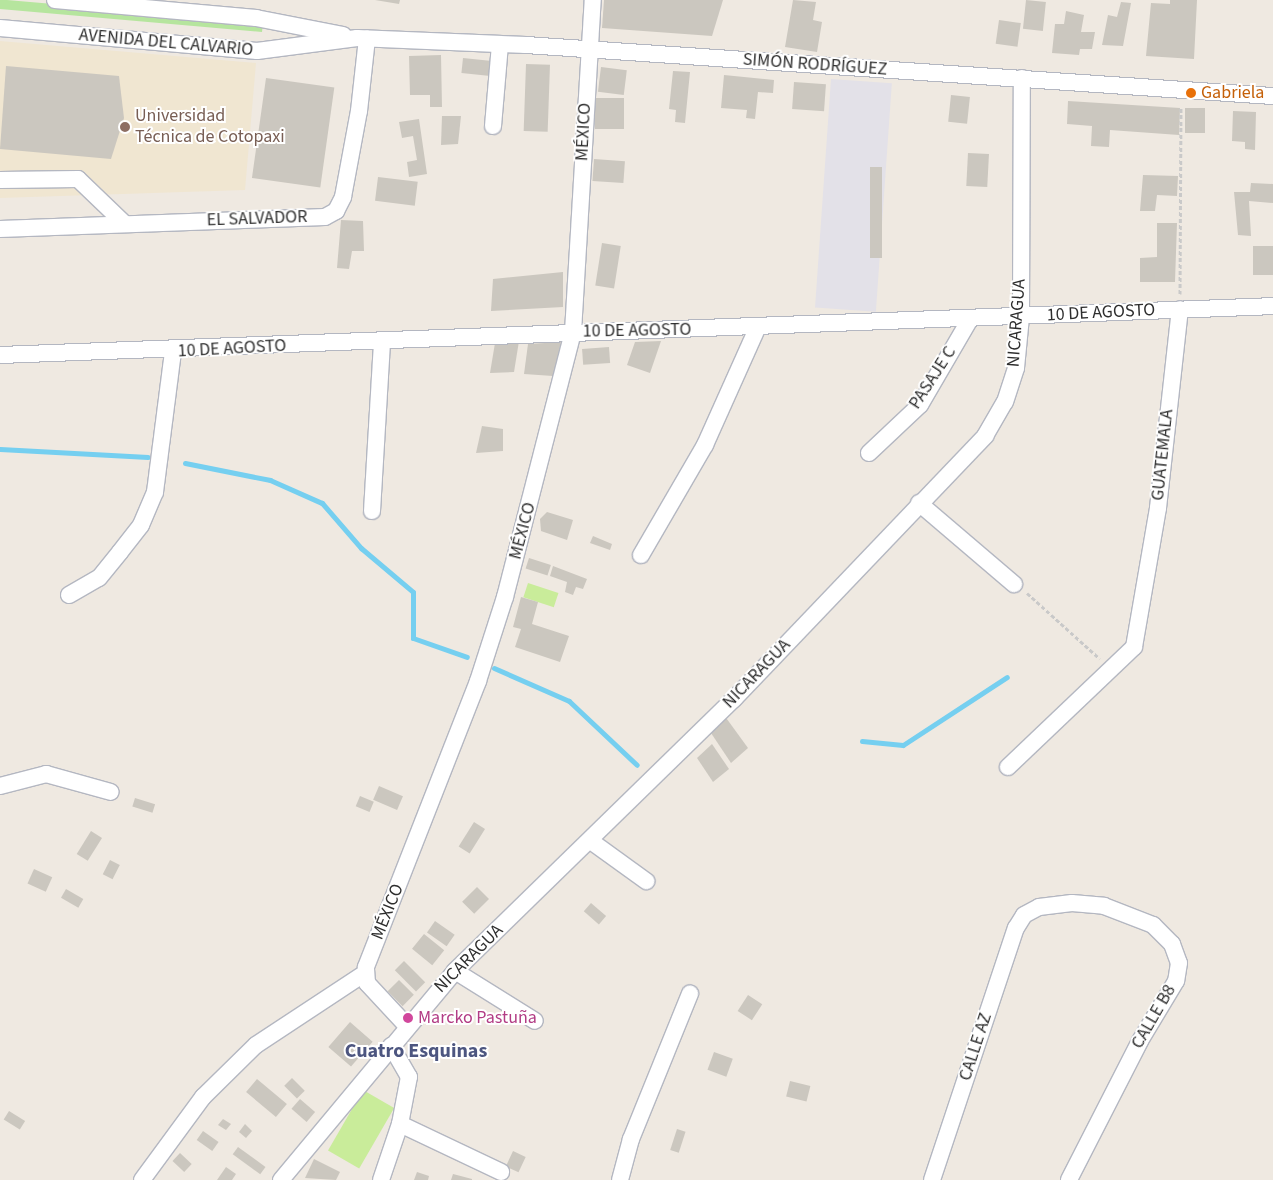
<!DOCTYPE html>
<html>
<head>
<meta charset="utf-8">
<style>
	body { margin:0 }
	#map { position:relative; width:1273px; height:1180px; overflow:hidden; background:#efe9e1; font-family:"Source Sans 3",sans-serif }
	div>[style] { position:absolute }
	.industrial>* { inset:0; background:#e3e1e8; transform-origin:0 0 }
	.education>* { inset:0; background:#f0e6d1 }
	.green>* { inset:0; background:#b6e59e }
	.pitch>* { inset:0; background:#c9ec9a; transform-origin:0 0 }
	.stream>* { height:5px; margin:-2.5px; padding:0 2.5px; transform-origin:2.5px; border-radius:2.5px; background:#75cff0 }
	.building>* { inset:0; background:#cbc7bf; transform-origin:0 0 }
	.path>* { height:3px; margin-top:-1.5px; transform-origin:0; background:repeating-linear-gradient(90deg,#c9c9c9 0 4px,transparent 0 6.5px) }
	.roads { filter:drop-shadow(1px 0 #b4b7c1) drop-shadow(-1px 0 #b4b7c1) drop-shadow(0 1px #b4b7c1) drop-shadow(0 -1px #b4b7c1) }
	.minor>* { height:16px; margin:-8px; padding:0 8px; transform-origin:8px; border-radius:8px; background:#fff }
	.dots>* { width:14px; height:14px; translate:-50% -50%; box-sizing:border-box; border:2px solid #fff; border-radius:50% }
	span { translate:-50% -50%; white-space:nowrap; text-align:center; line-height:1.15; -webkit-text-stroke:4px #fff; paint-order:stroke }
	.street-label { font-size:18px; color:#2e2e2e }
	.food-label { font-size:18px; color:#c56008 }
	.left { translate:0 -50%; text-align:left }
	.education-label { font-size:18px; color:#785e54 }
	.hotel-label { font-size:18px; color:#b23c85 }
	.quarter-label { font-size:20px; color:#4d5680; font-weight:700 }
</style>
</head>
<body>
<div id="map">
	<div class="industrial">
		<i style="left:831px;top:79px;width:61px;height:229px;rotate:4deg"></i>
	</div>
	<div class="education">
		<i style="clip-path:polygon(0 41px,256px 63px,245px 190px,0 198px)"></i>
	</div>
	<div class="green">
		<i style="clip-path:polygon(0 0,7px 0,263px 22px,262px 32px,0 9px)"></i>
	</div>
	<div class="pitch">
		<i style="left:528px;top:583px;width:32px;height:15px;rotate:18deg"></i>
		<i style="left:363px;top:1090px;width:36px;height:70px;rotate:30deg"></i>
	</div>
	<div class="stream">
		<i style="left:0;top:449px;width:148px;rotate:3.1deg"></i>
		<i style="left:185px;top:463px;width:87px;rotate:11.3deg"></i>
		<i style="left:270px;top:480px;width:57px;rotate:23.9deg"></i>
		<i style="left:322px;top:503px;width:60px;rotate:49.1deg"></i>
		<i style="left:361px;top:548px;width:68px;rotate:40.2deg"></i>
		<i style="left:413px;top:592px;width:46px;rotate:90deg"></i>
		<i style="left:413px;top:638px;width:57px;rotate:19.4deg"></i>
		<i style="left:494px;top:668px;width:82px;rotate:23.7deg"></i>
		<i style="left:569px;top:701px;width:93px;rotate:43.3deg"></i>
		<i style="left:862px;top:741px;width:41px;rotate:5.6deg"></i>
		<i style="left:903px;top:745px;width:124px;rotate:-33.2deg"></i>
	</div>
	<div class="building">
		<i style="clip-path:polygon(375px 0,400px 0,399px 4px)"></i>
		<i style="clip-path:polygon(604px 0,723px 0,712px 36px,602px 28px)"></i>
		<i style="clip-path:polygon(793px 0,816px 2px,813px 20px,822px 22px,817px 52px,785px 47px)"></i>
		<i style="left:1026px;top:0;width:20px;height:29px;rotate:6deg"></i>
		<i style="clip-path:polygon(1170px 0,1197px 0,1194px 59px,1146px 56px,1151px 3px,1170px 4px)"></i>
		<i style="clip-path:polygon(1121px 2px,1131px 3px,1123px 46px,1102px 45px,1108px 15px,1117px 17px)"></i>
		<i style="clip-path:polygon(1066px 11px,1084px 15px,1081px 32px,1095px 32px,1092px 49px,1080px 49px,1079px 55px,1052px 53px,1055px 24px,1064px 24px)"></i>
		<i style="left:999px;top:20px;width:22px;height:24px;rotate:8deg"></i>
		<i style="clip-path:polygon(441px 55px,442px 107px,430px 107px,430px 95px,410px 95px,409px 56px)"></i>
		<i style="left:463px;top:58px;width:29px;height:15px;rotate:6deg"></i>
		<i style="left:526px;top:64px;width:24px;height:67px;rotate:2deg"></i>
		<i style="clip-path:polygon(6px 66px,119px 76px,124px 118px,111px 159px,0 149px)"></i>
		<i style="left:601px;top:67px;width:26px;height:25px;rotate:7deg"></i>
		<i style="clip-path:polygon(673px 71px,690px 72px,685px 123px,675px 122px,676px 110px,669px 109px)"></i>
		<i style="clip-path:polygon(724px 75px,774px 80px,773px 93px,758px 92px,755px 119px,746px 118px,747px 110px,721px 108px)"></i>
		<i style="left:266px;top:78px;width:69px;height:101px;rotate:8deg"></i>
		<i style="left:794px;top:82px;width:32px;height:27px;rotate:4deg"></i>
		<i style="left:951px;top:95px;width:19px;height:27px;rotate:6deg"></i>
		<i style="left:595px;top:98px;width:29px;height:31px"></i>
		<i style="clip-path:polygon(1068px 101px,1180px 108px,1179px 135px,1110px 130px,1109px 147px,1091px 146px,1092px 126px,1067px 124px)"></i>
		<i style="left:1185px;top:108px;width:20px;height:25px"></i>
		<i style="clip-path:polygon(1233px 111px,1256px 112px,1255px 150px,1245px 149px,1245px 142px,1232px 141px)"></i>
		<i style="clip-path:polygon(442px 116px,461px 116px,458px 144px,441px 145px)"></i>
		<i style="clip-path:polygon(419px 119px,427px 174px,409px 177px,407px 162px,417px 160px,413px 136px,402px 138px,399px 122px)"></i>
		<i style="left:968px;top:153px;width:21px;height:33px;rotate:3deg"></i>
		<i style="left:594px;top:159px;width:31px;height:22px;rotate:4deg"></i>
		<i style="left:870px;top:167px;width:12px;height:91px"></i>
		<i style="clip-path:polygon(1143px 175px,1178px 176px,1177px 196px,1157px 195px,1155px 211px,1140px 211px)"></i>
		<i style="left:378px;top:177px;width:40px;height:24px;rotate:7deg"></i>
		<i style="clip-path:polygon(1251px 183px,1273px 184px,1273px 203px,1249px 201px,1251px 236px,1238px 235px,1234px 192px,1250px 192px)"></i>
		<i style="clip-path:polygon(341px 220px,363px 221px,364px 251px,352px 251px,349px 269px,337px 268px)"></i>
		<i style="clip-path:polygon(1157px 223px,1177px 223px,1175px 282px,1140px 282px,1140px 258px,1157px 257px)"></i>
		<i style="left:602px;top:243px;width:19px;height:43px;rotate:9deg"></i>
		<i style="left:1273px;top:246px;width:29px;height:20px;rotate:90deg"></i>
		<i style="clip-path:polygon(563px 272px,563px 307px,491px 311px,493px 279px)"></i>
		<i style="clip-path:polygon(519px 341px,514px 372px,490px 373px,495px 343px)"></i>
		<i style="clip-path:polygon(661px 341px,650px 373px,627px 365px,635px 342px)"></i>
		<i style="clip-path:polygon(561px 342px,553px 376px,524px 374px,528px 344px)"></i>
		<i style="left:609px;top:347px;width:16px;height:27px;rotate:86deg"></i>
		<i style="clip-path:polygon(482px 426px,503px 429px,503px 451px,476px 453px)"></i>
		<i style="clip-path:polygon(547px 512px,573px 520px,567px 540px,541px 531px,540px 519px)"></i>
		<i style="clip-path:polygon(593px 536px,612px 544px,610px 550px,590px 543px)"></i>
		<i style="left:529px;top:558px;width:23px;height:11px;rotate:18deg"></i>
		<i style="clip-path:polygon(553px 566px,587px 579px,583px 589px,576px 587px,573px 595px,565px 592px,567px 582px,550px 576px)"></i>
		<i style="clip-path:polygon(521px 597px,538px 602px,532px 624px,569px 636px,560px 662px,515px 647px,521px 629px,513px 627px)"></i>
		<i style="clip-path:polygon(724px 715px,748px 748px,731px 763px,709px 730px)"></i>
		<i style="clip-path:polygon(712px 744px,729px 769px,713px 782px,697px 758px)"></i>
		<i style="left:379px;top:786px;width:26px;height:15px;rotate:23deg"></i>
		<i style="left:360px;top:796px;width:15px;height:11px;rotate:23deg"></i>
		<i style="left:135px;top:798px;width:21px;height:9px;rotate:17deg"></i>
		<i style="left:474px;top:822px;width:13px;height:29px;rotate:32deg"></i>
		<i style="left:91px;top:831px;width:13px;height:27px;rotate:32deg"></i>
		<i style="left:110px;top:860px;width:11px;height:16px;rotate:27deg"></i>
		<i style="left:34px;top:869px;width:20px;height:16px;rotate:24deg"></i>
		<i style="left:477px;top:887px;width:17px;height:21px;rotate:45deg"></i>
		<i style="left:66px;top:889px;width:20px;height:10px;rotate:30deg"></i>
		<i style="left:591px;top:903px;width:20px;height:11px;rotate:41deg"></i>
		<i style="left:435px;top:921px;width:24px;height:14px;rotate:35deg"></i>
		<i style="left:424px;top:934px;width:26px;height:19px;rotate:39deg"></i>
		<i style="left:404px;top:961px;width:30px;height:13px;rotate:45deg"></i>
		<i style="left:399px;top:980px;width:21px;height:16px;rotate:45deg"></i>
		<i style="left:748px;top:995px;width:17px;height:19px;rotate:33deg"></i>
		<i style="left:350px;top:1022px;width:30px;height:33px;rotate:41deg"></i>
		<i style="left:714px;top:1052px;width:20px;height:19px;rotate:20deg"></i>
		<i style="left:292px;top:1078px;width:18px;height:11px;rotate:45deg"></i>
		<i style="left:257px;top:1079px;width:39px;height:17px;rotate:40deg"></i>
		<i style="left:790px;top:1081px;width:21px;height:16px;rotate:14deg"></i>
		<i style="left:300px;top:1099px;width:20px;height:13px;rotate:41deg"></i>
		<i style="left:9px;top:1111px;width:19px;height:10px;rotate:32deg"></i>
		<i style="clip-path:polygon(223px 1119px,231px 1124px,226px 1130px,218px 1125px)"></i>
		<i style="clip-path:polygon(245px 1124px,252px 1131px,246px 1138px,239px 1132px)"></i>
		<i style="left:677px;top:1129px;width:9px;height:22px;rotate:18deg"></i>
		<i style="left:203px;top:1131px;width:19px;height:11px;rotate:35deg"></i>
		<i style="left:238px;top:1147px;width:34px;height:9px;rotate:36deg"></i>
		<i style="left:513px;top:1151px;width:14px;height:17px;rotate:25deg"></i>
		<i style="left:180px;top:1153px;width:16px;height:11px;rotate:43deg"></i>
		<i style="clip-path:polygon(314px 1159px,340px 1172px,336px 1180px,305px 1178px)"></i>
		<i style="clip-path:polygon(226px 1167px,236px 1174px,232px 1180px,217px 1180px)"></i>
		<i style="clip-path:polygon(417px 1172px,429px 1176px,428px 1180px,414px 1180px)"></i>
		<i style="clip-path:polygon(453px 1174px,472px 1179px,472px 1180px,451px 1180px)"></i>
	</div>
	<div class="path">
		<i style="left:1180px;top:294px;width:188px;rotate:-89.7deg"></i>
		<i style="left:1027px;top:593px;width:98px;rotate:42.1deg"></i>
	</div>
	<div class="roads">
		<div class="minor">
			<i style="left:55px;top:0;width:202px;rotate:5.1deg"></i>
			<i style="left:256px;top:18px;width:89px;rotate:11.1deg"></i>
			<i style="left:0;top:28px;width:258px;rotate:5.1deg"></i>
			<i style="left:257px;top:51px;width:101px;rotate:-7.4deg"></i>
			<i style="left:357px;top:38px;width:169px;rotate:2.4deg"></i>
			<i style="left:526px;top:45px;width:749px;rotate:3.91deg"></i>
			<i style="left:493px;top:126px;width:82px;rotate:-85.1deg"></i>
			<i style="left:0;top:180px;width:78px;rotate:-0.7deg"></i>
			<i style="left:78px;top:179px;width:65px;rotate:43.8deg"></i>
			<i style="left:0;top:229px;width:325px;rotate:-2.1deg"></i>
			<i style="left:325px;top:217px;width:13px;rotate:-29deg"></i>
			<i style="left:336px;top:211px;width:16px;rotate:-63deg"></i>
			<i style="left:343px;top:197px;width:87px;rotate:-79.5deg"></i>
			<i style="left:359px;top:111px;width:73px;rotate:-83.7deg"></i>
			<i style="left:0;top:355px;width:1274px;rotate:-2.2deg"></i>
			<i style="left:869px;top:453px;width:70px;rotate:-43.3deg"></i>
			<i style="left:920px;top:405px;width:99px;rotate:-59.8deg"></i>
			<i style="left:919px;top:503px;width:125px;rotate:40.5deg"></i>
			<i style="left:372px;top:511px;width:169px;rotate:-86.6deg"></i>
			<i style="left:641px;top:555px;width:127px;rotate:-59.8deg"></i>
			<i style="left:705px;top:445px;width:127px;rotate:-65.9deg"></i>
			<i style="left:69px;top:595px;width:34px;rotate:-30deg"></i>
			<i style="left:99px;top:578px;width:33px;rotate:-51deg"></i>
			<i style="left:120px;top:552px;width:34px;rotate:-52deg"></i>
			<i style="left:141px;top:525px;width:36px;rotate:-67deg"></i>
			<i style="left:155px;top:492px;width:141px;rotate:-82.7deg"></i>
			<i style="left:1008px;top:767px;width:174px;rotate:-43.6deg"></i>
			<i style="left:1134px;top:647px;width:141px;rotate:-80.2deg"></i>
			<i style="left:1158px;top:508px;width:200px;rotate:-83.7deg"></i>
			<i style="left:0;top:786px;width:48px;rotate:-14.6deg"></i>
			<i style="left:46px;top:774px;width:67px;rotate:15.5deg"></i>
			<i style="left:592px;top:842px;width:67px;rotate:35.8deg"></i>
			<i style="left:455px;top:971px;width:94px;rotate:32deg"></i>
			<i style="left:406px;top:1025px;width:57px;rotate:-132.9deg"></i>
			<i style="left:367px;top:983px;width:16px;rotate:-94deg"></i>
			<i style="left:366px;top:967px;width:307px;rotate:-68.6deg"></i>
			<i style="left:478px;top:681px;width:88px;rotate:-72.2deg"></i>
			<i style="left:505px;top:597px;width:274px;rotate:-75.6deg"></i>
			<i style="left:573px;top:332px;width:333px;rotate:-86.6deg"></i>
			<i style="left:400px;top:1124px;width:112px;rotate:25.4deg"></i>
			<i style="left:142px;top:1180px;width:103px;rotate:-53.7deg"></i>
			<i style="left:203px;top:1097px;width:74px;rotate:-44.5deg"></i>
			<i style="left:256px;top:1045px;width:131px;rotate:-33.4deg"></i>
			<i style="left:281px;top:1180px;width:272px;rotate:-50.2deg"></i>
			<i style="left:455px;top:971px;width:390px;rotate:-44.3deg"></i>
			<i style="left:734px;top:699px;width:364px;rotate:-46.3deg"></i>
			<i style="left:985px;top:436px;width:39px;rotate:-60deg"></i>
			<i style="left:1005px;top:402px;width:36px;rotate:-72deg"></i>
			<i style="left:1016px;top:368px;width:51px;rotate:-84.4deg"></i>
			<i style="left:1021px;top:317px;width:239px;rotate:-89.8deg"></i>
			<i style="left:381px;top:1180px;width:59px;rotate:-71.3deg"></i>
			<i style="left:400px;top:1124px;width:48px;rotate:-79.2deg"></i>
			<i style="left:409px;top:1077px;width:36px;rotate:-120deg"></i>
			<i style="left:620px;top:1180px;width:42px;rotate:-75deg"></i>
			<i style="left:631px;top:1139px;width:157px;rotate:-67.9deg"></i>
			<i style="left:932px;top:1180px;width:266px;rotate:-71.6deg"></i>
			<i style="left:1016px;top:928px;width:15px;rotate:-58deg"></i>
			<i style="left:1024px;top:915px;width:17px;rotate:-28deg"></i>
			<i style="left:1039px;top:907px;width:33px;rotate:-7deg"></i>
			<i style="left:1072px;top:903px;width:32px;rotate:5deg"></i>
			<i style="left:1104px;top:906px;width:53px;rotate:21.2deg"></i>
			<i style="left:1153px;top:925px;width:27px;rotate:45deg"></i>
			<i style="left:1172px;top:944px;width:20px;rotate:70deg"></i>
			<i style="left:1179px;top:963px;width:18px;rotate:99deg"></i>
			<i style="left:1176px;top:981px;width:70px;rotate:121deg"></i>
			<i style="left:1140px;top:1041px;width:156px;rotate:117.1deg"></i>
		</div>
	</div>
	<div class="dots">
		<i style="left:1191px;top:93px;background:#e8710a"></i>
		<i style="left:125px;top:127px;background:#8d6e63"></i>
		<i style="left:408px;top:1018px;background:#d1479c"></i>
	</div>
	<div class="street-label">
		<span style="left:166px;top:43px;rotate:5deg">AVENIDA DEL CALVARIO</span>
		<span style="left:815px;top:65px;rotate:4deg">SIMÓN RODRÍGUEZ</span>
		<span style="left:584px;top:132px;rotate:-87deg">MÉXICO</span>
		<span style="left:257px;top:219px;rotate:-2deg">EL SALVADOR</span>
		<span style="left:1101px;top:313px;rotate:-3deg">10 DE AGOSTO</span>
		<span style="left:1017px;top:323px;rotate:-86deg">NICARAGUA</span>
		<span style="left:637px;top:331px;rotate:-1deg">10 DE AGOSTO</span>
		<span style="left:232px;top:349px;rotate:-3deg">10 DE AGOSTO</span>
		<span style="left:933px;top:378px;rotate:-57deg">PASAJE C</span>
		<span style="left:1163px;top:455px;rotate:-84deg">GUATEMALA</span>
		<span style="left:523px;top:531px;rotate:-75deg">MÉXICO</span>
		<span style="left:757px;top:674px;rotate:-46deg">NICARAGUA</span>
		<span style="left:388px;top:912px;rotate:-68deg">MÉXICO</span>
		<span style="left:469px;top:959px;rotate:-45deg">NICARAGUA</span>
		<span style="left:1154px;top:1017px;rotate:-60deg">CALLE B8</span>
		<span style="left:976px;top:1047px;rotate:-72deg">CALLE AZ</span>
	</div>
	<div class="food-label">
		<span class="left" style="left:1201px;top:93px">Gabriela</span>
	</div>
	<div class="education-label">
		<span class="left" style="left:135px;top:127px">Universidad<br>Técnica de Cotopaxi</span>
	</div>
	<div class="hotel-label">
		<span class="left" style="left:418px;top:1018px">Marcko Pastuña</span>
	</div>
	<div class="quarter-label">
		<span style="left:416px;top:1051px">Cuatro Esquinas</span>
	</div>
</div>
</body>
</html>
